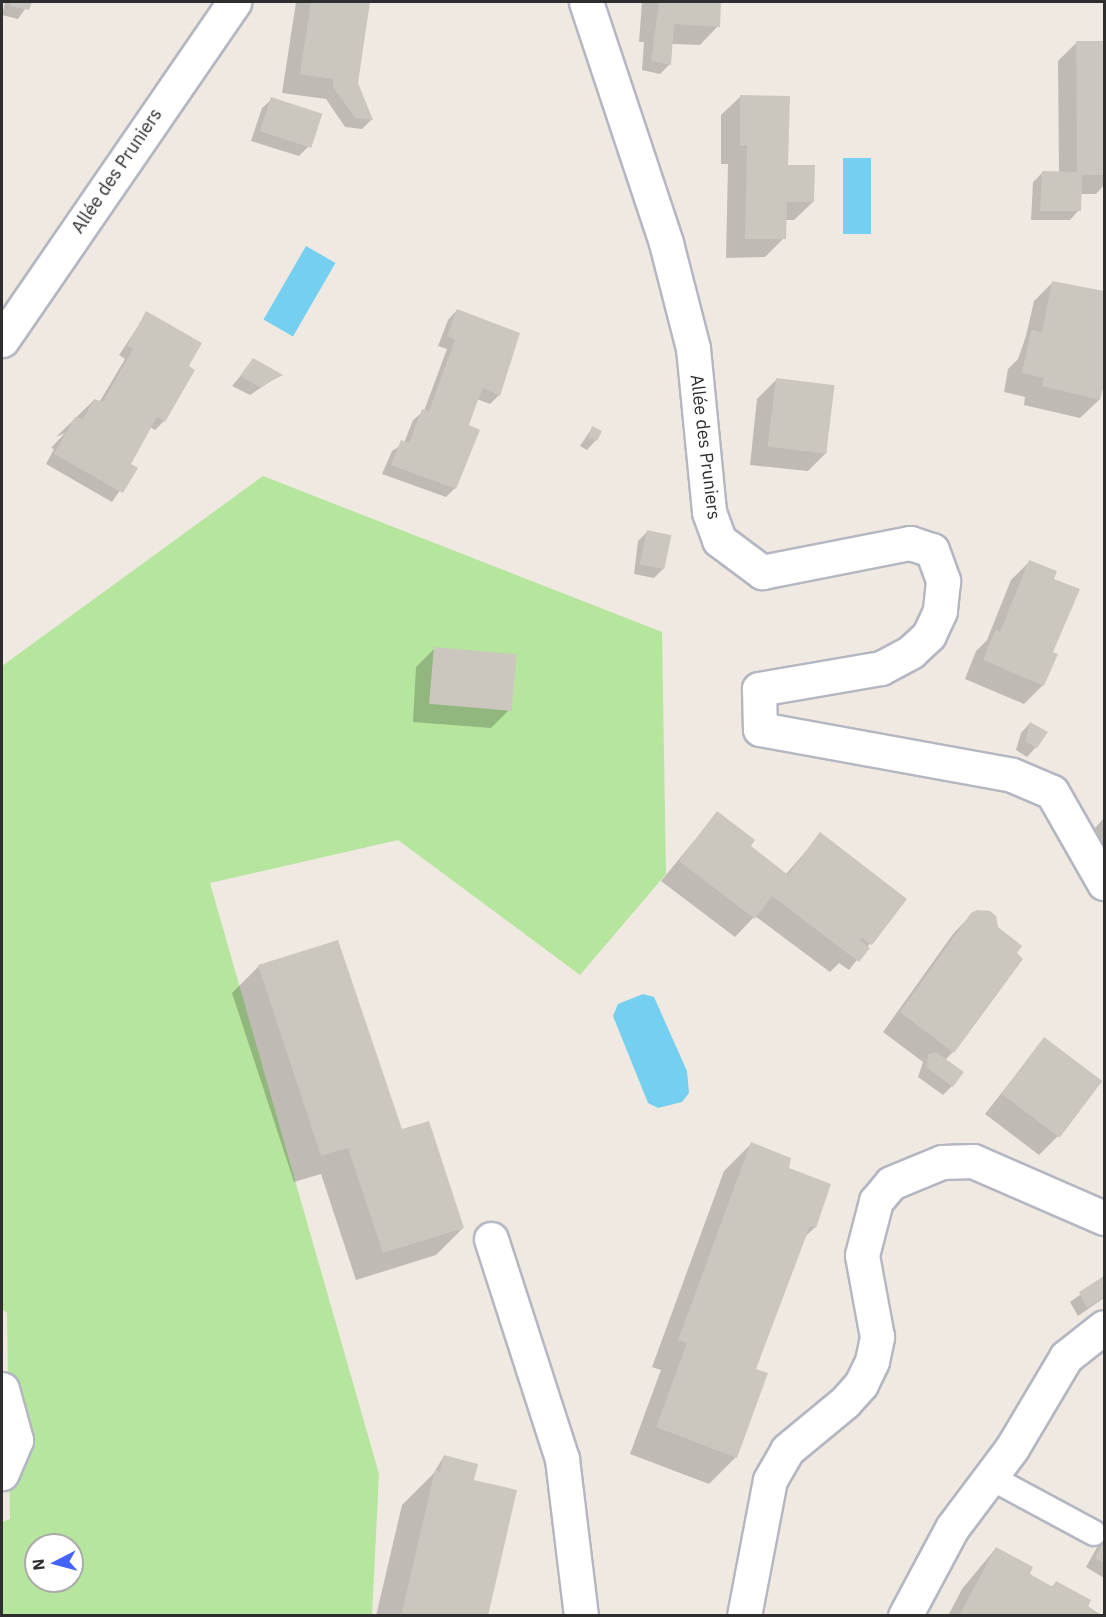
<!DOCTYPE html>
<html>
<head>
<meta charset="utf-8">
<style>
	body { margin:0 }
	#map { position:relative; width:1106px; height:1617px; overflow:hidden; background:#efe9e1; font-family:"IBM Plex Sans",sans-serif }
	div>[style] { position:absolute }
	.green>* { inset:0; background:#b6e59e }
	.water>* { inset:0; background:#75cff0; transform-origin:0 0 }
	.shadow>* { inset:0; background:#0003 }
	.building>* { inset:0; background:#cbc7bf; transform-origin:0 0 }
	.roads { filter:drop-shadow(2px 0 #b4b7c1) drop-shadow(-2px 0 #b4b7c1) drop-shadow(0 2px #b4b7c1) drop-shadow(0 -2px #b4b7c1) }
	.lane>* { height:24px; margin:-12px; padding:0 12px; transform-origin:12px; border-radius:12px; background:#fff }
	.street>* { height:33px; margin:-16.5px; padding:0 16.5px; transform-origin:16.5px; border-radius:16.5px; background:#fff }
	span { translate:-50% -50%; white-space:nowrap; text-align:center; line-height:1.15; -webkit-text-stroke:5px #fff; paint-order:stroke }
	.street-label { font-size:18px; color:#2e2e2e }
	.frame { position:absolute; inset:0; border:3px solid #2e2e2e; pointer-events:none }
	.north { position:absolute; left:24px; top:1533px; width:60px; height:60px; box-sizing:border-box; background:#fff; border:2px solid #ababab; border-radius:50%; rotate:264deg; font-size:16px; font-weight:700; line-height:24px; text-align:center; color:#2e2e2e }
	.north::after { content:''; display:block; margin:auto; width:21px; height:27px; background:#4264fb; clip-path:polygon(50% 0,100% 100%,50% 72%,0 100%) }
</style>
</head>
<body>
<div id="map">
	<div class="green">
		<i style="clip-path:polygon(evenodd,263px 476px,662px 632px,666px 874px,580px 975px,398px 840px,210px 883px,379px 1474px,372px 1615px,2px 1615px,2px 1522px,10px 1519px,7px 1313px,2px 1309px,2px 666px,263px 476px,36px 1545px,72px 1545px,72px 1581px,36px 1581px,36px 1545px)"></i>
	</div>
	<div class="water">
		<i style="left:843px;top:158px;width:28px;height:76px"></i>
		<i style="left:306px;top:246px;width:34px;height:85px;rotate:30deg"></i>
		<i style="clip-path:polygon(643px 994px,654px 997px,687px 1071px,689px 1093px,682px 1102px,658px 1108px,648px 1103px,613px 1016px,618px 1004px)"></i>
	</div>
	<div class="shadow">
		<i style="clip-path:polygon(5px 2px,30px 2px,18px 19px,2px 15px)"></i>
		<i style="clip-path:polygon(296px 2px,369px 2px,357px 82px,372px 119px,362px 129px,345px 127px,326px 99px,282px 93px)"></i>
		<i style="clip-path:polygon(642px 2px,720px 2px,718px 26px,700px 45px,671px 44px,669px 65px,660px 74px,642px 70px,644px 42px,639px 42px)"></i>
		<i style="clip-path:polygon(1077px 42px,1104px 43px,1104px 185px,1096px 194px,1080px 194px,1079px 210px,1070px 220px,1031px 220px,1033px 182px,1042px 173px,1059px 173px,1058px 61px)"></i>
		<i style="clip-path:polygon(740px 97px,813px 202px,794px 220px,785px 220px,784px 238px,765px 257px,726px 258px,728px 164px,721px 164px,721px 115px)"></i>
		<i style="clip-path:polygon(272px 99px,308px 147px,299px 156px,251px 141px,262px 108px)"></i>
		<i style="clip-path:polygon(1053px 282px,1104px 316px,1104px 378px,1099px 400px,1080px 418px,1024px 405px,1025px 397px,1004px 392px,1008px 369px,1018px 359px,1026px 336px,1034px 301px)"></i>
		<i style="clip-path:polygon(457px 310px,499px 395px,490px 404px,477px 399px,467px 426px,455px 488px,446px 497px,382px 474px,392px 451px,404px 443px,413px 420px,424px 411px,447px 349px,438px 346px,448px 320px)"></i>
		<i style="clip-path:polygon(147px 313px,186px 366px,164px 421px,155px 430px,150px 427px,129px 465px,135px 469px,112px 502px,46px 464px,54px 449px,51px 448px,65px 433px,56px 437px,94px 400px,100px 401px,125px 359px,119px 355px)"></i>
		<i style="clip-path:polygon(254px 360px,280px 375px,250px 395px,232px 386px)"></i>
		<i style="clip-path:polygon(776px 380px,827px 452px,808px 471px,750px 465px,757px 399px)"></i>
		<i style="clip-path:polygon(592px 428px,596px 440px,587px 450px,580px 446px)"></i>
		<i style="clip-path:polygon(647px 532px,664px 568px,654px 578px,634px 574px,638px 541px)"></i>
		<i style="clip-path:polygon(1030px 561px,1052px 580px,1051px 653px,1043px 685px,1024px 704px,965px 679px,976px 651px,987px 640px,1011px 580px)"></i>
		<i style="clip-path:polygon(435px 648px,510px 709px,491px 728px,413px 722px,416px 667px)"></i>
		<i style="clip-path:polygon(1030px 723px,1036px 747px,1027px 757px,1016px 750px,1021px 733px)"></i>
		<i style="clip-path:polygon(717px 813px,748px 846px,786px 874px,821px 834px,905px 899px,849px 970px,839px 963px,830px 972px,755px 916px,735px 937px,661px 881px)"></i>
		<i style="clip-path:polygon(1104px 818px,1104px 848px,1095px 828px)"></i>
		<i style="clip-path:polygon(972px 914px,953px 1052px,945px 1060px,952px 1086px,943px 1095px,918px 1077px,923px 1062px,883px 1032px,953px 934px)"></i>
		<i style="clip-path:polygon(259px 966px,401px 1130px,463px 1228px,436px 1255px,356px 1280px,321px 1174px,294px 1182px,232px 993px)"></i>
		<i style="clip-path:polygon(1044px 1039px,1058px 1136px,1039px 1155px,985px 1114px)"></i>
		<i style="clip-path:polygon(751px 1144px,787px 1169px,815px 1227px,804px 1238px,755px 1370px,736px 1457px,709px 1484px,630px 1454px,661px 1370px,652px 1367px,724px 1171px)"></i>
		<i style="clip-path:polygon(1104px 1278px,1104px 1298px,1078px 1316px,1070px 1302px)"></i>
		<i style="clip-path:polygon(444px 1456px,472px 1481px,486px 1616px,376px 1616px,402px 1505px,433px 1474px)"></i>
		<i style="clip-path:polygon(1104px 1535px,1104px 1578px,1086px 1567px)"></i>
		<i style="clip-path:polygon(996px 1548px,1028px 1575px,1051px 1588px,1056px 1582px,1101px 1616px,948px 1616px,962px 1589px)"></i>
	</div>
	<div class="building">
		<i style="clip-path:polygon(11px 2px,32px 2px,29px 10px,10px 6px)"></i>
		<i style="clip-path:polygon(311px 2px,370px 2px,358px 83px,373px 120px,355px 118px,333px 87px,333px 79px,300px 74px)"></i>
		<i style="clip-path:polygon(659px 2px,721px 2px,720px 27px,674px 24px,671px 65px,651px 61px)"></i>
		<i style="clip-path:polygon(1076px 41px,1104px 41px,1104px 175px,1082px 175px,1081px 211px,1040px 211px,1042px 171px,1077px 172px)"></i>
		<i style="clip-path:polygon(740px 95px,790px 96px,788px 165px,815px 165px,814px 202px,787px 202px,786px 239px,745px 239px,747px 145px,740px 146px)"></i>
		<i style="left:271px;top:97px;width:54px;height:36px;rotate:18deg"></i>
		<i style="clip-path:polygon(1052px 281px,1104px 291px,1104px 384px,1100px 400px,1042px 386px,1044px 378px,1022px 373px,1031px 330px,1042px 332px)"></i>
		<i style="clip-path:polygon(457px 309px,520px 333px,500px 396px,483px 388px,476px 405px,469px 425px,480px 430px,456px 489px,391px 465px,401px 440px,409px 443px,422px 409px,429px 411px,455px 340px,447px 336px)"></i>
		<i style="clip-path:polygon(146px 311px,202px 343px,189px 366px,195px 370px,165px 422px,157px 417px,131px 464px,138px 468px,123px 493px,54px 454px,75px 417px,83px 419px,94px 399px,103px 402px,133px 349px,127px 346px)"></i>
		<i style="clip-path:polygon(253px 358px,283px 375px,260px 387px,240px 376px)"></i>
		<i style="left:776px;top:378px;width:59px;height:69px;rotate:7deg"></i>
		<i style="clip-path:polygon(592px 426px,602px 431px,597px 441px,588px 437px)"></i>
		<i style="left:647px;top:530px;width:25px;height:35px;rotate:12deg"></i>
		<i style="clip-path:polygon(1029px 560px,1057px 571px,1054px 579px,1080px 589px,1053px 652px,1058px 654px,1044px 686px,983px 660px,995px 630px,1000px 632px)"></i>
		<i style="left:434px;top:647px;width:83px;height:57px;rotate:5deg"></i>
		<i style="clip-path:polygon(1030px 722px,1048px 732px,1037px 748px,1025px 741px)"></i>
		<i style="clip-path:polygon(717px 811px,755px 840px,751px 846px,788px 875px,820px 832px,907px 899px,872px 945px,862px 938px,860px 940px,870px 948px,859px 962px,772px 896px,755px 919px,679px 861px)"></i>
		<i style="clip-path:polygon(977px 910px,990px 911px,996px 916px,998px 927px,1022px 946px,1017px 953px,1023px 959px,954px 1053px,900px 1012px,971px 913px)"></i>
		<i style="clip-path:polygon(338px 940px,402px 1129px,429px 1121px,464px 1228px,383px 1253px,348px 1148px,321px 1156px,258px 965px)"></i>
		<i style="left:1044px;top:1037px;width:73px;height:71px;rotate:37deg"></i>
		<i style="clip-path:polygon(936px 1052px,964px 1072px,953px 1087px,927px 1068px,928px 1054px)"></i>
		<i style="clip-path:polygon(751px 1142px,791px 1158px,789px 1168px,831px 1184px,816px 1228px,810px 1226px,756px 1369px,768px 1373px,737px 1458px,656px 1427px,687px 1343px,678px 1340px)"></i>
		<i style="clip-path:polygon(1104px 1276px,1104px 1297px,1087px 1308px,1079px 1292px)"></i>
		<i style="clip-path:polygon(444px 1455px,478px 1464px,474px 1480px,517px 1490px,488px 1616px,401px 1616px,435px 1470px,440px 1472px)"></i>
		<i style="clip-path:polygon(1104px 1540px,1104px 1563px,1095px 1558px)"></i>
		<i style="clip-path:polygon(996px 1547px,1033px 1567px,1030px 1574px,1053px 1587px,1056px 1581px,1091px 1600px,1088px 1607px,1104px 1616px,959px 1616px)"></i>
	</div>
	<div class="roads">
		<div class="lane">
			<i style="left:990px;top:1477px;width:118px;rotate:28.3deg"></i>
		</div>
		<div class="street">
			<i style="left:586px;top:2px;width:254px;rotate:71.6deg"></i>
			<i style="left:666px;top:243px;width:108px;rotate:75.6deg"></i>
			<i style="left:693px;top:348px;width:165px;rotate:84.4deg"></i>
			<i style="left:709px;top:512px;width:30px;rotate:70deg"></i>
			<i style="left:719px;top:540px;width:54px;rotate:36.7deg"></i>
			<i style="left:762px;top:572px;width:151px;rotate:-11.1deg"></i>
			<i style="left:910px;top:543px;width:23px;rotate:18deg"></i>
			<i style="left:932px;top:550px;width:33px;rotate:70deg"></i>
			<i style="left:943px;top:581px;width:30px;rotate:96deg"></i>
			<i style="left:940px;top:611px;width:26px;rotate:115deg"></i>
			<i style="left:929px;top:635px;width:25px;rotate:137deg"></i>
			<i style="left:911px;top:652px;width:34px;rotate:152deg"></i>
			<i style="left:881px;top:668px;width:124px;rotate:170.2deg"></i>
			<i style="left:759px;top:689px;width:40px;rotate:88.6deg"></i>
			<i style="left:760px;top:729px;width:256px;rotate:10.3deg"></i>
			<i style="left:1012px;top:775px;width:43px;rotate:23deg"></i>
			<i style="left:1052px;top:792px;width:105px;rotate:60.3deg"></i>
			<i style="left:2px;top:340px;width:410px;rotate:-55.5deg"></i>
			<i style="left:491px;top:1239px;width:231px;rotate:72.1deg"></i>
			<i style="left:562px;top:1459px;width:158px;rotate:83.1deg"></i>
			<i style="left:2px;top:1389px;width:53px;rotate:74.6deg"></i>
			<i style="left:16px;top:1440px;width:36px;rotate:113deg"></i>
			<i style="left:744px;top:1616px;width:138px;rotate:-79.2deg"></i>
			<i style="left:770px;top:1480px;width:34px;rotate:-60deg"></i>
			<i style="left:787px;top:1450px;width:75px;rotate:-39.6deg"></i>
			<i style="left:845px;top:1402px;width:24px;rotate:-48deg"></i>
			<i style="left:861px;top:1384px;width:25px;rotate:-64deg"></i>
			<i style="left:872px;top:1361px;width:25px;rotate:-78deg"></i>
			<i style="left:877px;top:1337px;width:83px;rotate:-100.4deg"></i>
			<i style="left:862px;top:1255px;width:56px;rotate:-75.5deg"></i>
			<i style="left:876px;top:1201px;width:23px;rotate:-50deg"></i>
			<i style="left:891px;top:1183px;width:55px;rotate:-22.4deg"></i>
			<i style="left:942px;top:1162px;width:31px;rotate:-2deg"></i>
			<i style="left:973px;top:1161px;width:143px;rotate:23.5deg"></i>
			<i style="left:905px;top:1616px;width:100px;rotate:-61.9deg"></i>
			<i style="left:952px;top:1528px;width:100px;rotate:-53.1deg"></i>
			<i style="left:1012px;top:1448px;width:106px;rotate:-59.3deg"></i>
			<i style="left:1066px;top:1357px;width:48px;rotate:-38.3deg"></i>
		</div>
	</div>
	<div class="street-label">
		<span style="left:117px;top:171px;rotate:-56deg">Allée des Pruniers</span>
		<span style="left:705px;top:447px;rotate:83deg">Allée des Pruniers</span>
	</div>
	<div class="frame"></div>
	<div class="north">N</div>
</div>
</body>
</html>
